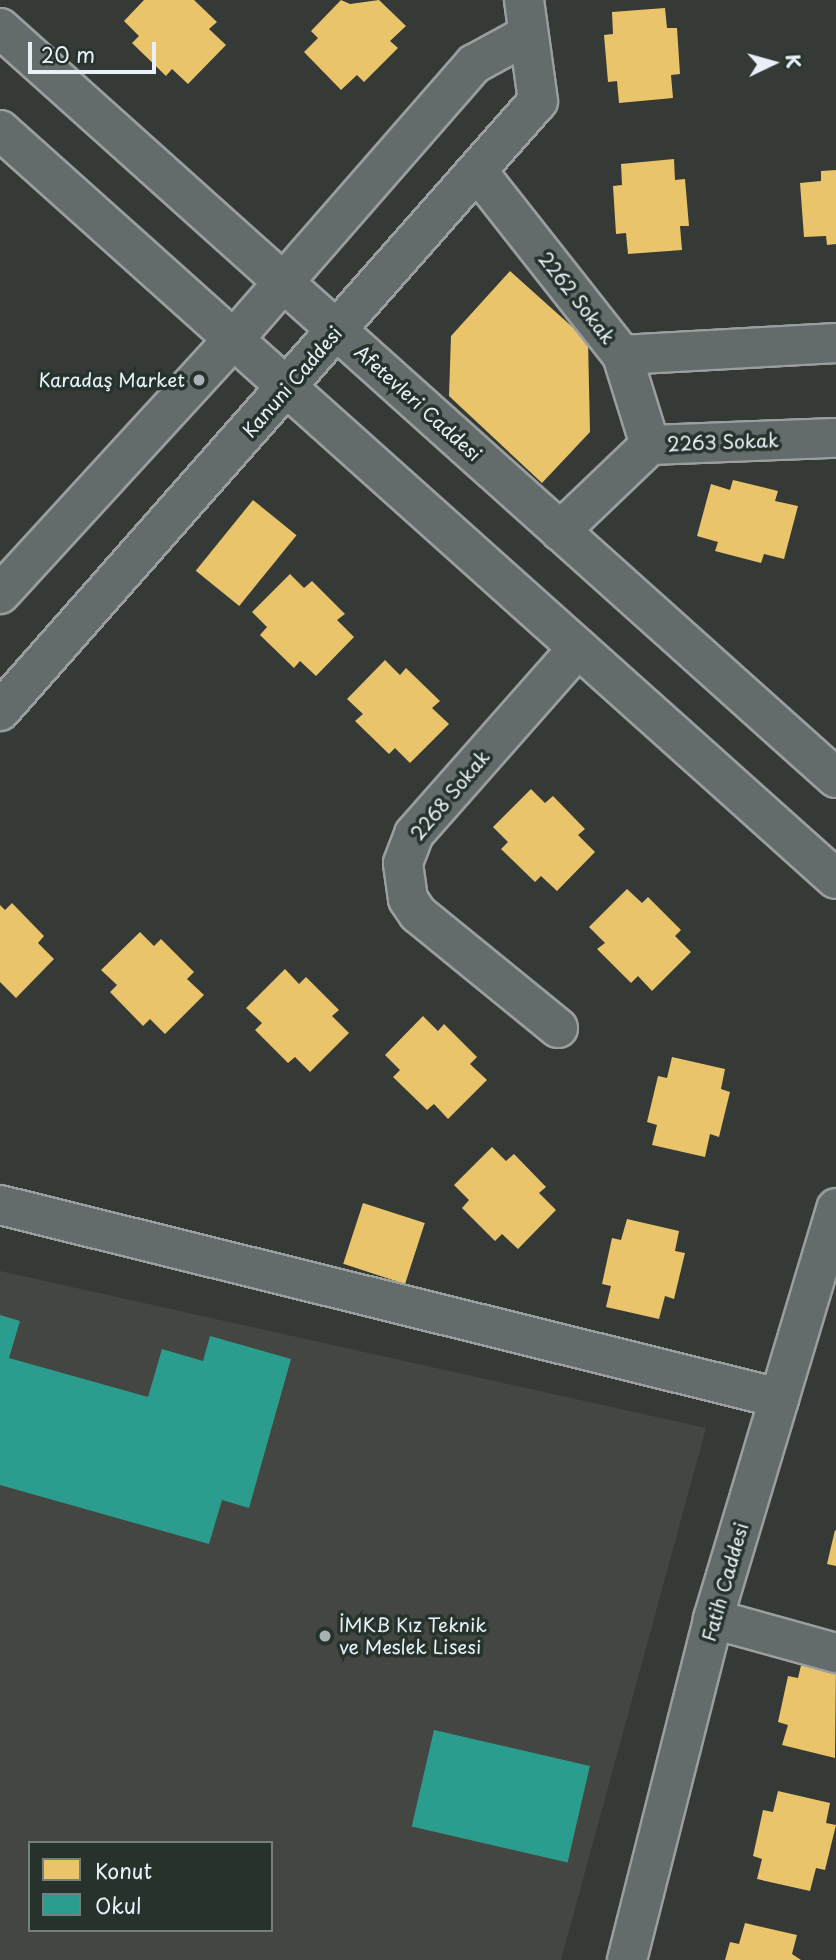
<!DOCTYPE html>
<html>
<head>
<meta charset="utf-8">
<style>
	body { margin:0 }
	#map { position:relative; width:836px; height:1960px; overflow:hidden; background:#353a36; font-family:"Playpen Sans",sans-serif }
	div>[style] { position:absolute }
	.built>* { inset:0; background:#444741 }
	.homes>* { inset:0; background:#e9c46a; transform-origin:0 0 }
	.schools>* { inset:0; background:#2a9d8f; transform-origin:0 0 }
	.roads { filter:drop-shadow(2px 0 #9a9e9e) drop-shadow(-2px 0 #9a9e9e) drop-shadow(0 2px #9a9e9e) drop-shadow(0 -2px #9a9e9e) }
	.street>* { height:38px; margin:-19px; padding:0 19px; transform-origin:19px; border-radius:19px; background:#646b6b }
	.secondary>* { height:38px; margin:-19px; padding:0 19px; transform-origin:19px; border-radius:19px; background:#646b6b }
	.dots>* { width:19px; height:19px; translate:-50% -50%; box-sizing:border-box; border:4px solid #26332d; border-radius:50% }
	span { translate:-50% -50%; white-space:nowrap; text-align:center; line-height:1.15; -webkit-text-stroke:7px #26332d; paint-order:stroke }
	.street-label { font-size:19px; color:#e8f1f8 }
	.poi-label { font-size:19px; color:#e8f1f8 }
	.right { translate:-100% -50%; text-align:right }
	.left { translate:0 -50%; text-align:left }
	.legend { position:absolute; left:28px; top:1841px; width:245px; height:91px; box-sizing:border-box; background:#26332d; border:2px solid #747f7e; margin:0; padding:9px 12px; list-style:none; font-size:21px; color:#e8f1f8 }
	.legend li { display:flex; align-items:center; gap:14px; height:35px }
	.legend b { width:35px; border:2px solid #747f7e }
	.north { position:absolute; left:738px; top:28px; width:70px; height:70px; -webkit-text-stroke:5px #26332d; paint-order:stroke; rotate:85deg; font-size:19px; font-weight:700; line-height:28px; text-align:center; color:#e8f1f8 }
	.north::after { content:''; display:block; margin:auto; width:24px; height:32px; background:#e8f1f8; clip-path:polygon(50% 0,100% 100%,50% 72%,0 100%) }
	.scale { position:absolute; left:28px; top:42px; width:128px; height:32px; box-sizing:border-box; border:4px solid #e8f1f8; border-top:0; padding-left:9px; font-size:21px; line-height:24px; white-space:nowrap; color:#e8f1f8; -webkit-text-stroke:5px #26332d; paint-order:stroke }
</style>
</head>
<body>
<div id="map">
	<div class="built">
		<i style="clip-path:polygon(evenodd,0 1271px,706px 1428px,561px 1960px,0 1960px,0 1271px,30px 1843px,271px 1843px,271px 1930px,30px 1930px,30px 1843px)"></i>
	</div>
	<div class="homes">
		<i style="clip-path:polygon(144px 0,194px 0,217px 22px,209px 29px,226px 45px,188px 84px,172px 69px,166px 76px,132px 43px,139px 36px,124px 21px)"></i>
		<i style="clip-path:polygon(341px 0,350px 4px,379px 0,406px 26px,390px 41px,398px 48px,364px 82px,357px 75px,341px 90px,304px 52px,318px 38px,311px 31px)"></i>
		<i style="clip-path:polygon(665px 8px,667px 28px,677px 28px,680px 74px,671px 75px,673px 98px,619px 103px,617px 81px,608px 82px,604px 35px,613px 34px,612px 12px)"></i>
		<i style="clip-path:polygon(674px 159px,675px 180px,685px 179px,689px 226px,680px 226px,682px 250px,628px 254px,626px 233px,616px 234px,613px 186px,622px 185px,621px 164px)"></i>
		<i style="clip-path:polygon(836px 170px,836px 244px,827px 245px,826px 236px,804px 237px,800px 183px,821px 181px,821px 171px)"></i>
		<i style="clip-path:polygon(510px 271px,588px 341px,590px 432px,542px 483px,449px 396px,451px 336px)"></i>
		<i style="clip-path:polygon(733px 480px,778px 491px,775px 501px,798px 506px,784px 559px,764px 554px,761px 563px,715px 551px,718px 542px,697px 536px,711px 484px,730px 490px)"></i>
		<i style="left:253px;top:500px;width:56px;height:91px;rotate:39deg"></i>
		<i style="clip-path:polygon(290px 574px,304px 588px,312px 581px,345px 614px,337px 620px,354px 637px,316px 676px,300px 661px,294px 668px,260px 635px,267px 627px,252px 612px)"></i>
		<i style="clip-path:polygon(385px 660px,400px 675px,406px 668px,440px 701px,432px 708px,449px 724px,410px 763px,395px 748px,389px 754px,355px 721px,363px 714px,347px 699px)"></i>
		<i style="clip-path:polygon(531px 789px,545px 803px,553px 796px,585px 829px,578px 835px,595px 852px,557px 891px,541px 876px,535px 882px,501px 849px,508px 842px,493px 827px)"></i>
		<i style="clip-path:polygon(627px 889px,642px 903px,648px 897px,681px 930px,675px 936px,691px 952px,652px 991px,638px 976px,631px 983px,597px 949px,605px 943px,589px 927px)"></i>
		<i style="clip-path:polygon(12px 903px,44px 936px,38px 943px,54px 959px,16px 998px,0 982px,0 905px,5px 910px)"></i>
		<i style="clip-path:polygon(140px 932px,154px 946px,161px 939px,194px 972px,187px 979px,204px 995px,165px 1034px,150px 1019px,143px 1026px,110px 992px,117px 985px,101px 970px)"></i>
		<i style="clip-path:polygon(285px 969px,299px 984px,306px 977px,339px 1010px,332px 1016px,349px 1033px,310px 1072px,295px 1057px,288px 1063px,255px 1030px,262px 1023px,246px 1008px)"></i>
		<i style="clip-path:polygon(423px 1016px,438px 1031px,444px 1024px,477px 1057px,470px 1064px,487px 1080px,448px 1119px,434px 1104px,427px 1110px,393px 1077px,400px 1070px,385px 1055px)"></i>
		<i style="clip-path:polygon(672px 1057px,725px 1069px,721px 1089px,730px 1092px,719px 1137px,710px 1134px,705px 1157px,652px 1145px,657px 1125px,647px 1122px,658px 1076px,667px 1078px)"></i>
		<i style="clip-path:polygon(492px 1147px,506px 1161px,514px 1154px,546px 1187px,539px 1193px,556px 1210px,518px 1249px,502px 1234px,495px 1241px,462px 1208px,469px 1200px,454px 1185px)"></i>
		<i style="left:363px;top:1203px;width:65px;height:64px;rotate:18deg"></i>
		<i style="clip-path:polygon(627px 1219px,679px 1231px,675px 1251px,685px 1253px,674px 1299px,665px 1296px,659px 1319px,606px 1307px,611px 1286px,602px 1284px,612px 1238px,621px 1240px)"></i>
		<i style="clip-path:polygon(835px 1530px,836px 1531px,836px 1566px,827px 1564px)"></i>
		<i style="clip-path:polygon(803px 1657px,836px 1664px,835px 1758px,782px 1745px,788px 1725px,778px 1722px,788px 1676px,798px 1678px)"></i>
		<i style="clip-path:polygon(778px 1791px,830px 1803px,826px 1823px,836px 1825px,825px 1870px,816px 1868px,810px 1891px,757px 1879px,762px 1859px,753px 1856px,763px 1810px,773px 1812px)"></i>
		<i style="clip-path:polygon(745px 1923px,797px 1935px,792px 1954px,801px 1960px,725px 1960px,730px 1942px,739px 1944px)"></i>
	</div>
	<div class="schools">
		<i style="clip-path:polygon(0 1315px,20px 1321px,9px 1358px,148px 1397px,162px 1349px,203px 1361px,210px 1336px,291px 1359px,249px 1508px,222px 1500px,209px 1544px,0 1485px)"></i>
		<i style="left:434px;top:1730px;width:160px;height:99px;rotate:13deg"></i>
	</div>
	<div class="roads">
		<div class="street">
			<i style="left:477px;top:171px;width:234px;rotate:51.8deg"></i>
			<i style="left:622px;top:355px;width:214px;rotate:-3.2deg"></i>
			<i style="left:622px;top:355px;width:94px;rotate:72.7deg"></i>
			<i style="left:560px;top:531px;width:124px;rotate:-43.7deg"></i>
			<i style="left:650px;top:445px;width:186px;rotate:-2.2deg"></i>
			<i style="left:0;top:594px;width:346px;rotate:-47.5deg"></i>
			<i style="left:234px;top:339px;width:365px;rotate:-48.9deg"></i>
			<i style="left:474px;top:64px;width:60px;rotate:-28.7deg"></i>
			<i style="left:0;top:711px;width:813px;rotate:-48.59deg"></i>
			<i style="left:538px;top:101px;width:102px;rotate:-97.9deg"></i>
			<i style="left:558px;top:1028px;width:181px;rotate:-140.8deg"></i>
			<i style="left:418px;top:914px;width:18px;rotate:-124deg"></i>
			<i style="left:408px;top:899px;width:36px;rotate:-98deg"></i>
			<i style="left:403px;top:863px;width:31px;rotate:-69deg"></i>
			<i style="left:414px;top:834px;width:248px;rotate:-48.6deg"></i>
			<i style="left:0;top:1205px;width:803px;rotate:13.92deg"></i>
			<i style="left:713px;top:1619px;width:128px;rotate:15.5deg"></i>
		</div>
		<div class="secondary">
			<i style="left:0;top:28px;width:1123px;rotate:41.9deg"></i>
			<i style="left:0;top:130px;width:1122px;rotate:41.86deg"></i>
			<i style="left:627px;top:1960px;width:352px;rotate:-75.8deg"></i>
			<i style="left:713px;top:1619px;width:429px;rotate:-73.3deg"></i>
		</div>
	</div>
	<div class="dots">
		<i style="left:199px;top:380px;background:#a9b1b4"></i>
		<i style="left:325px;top:1636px;background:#a9b1b4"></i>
	</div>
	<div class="street-label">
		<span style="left:577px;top:298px;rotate:52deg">2262 Sokak</span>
		<span style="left:292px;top:382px;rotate:-49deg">Kanuni Caddesi</span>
		<span style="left:418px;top:403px;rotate:42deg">Afetevleri Caddesi</span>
		<span style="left:723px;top:442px;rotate:-2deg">2263 Sokak</span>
		<span style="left:450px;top:795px;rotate:-50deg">2268 Sokak</span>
		<span style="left:725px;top:1582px;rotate:-74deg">Fatih Caddesi</span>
	</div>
	<div class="poi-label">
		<span class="right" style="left:185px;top:380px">Karadaş Market</span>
		<span class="left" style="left:339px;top:1636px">İMKB Kız Teknik<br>ve Meslek Lisesi</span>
	</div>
	<ul class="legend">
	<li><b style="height:19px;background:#e9c46a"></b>Konut</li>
	<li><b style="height:19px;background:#2a9d8f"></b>Okul</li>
	</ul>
	<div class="north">K</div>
	<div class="scale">20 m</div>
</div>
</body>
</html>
